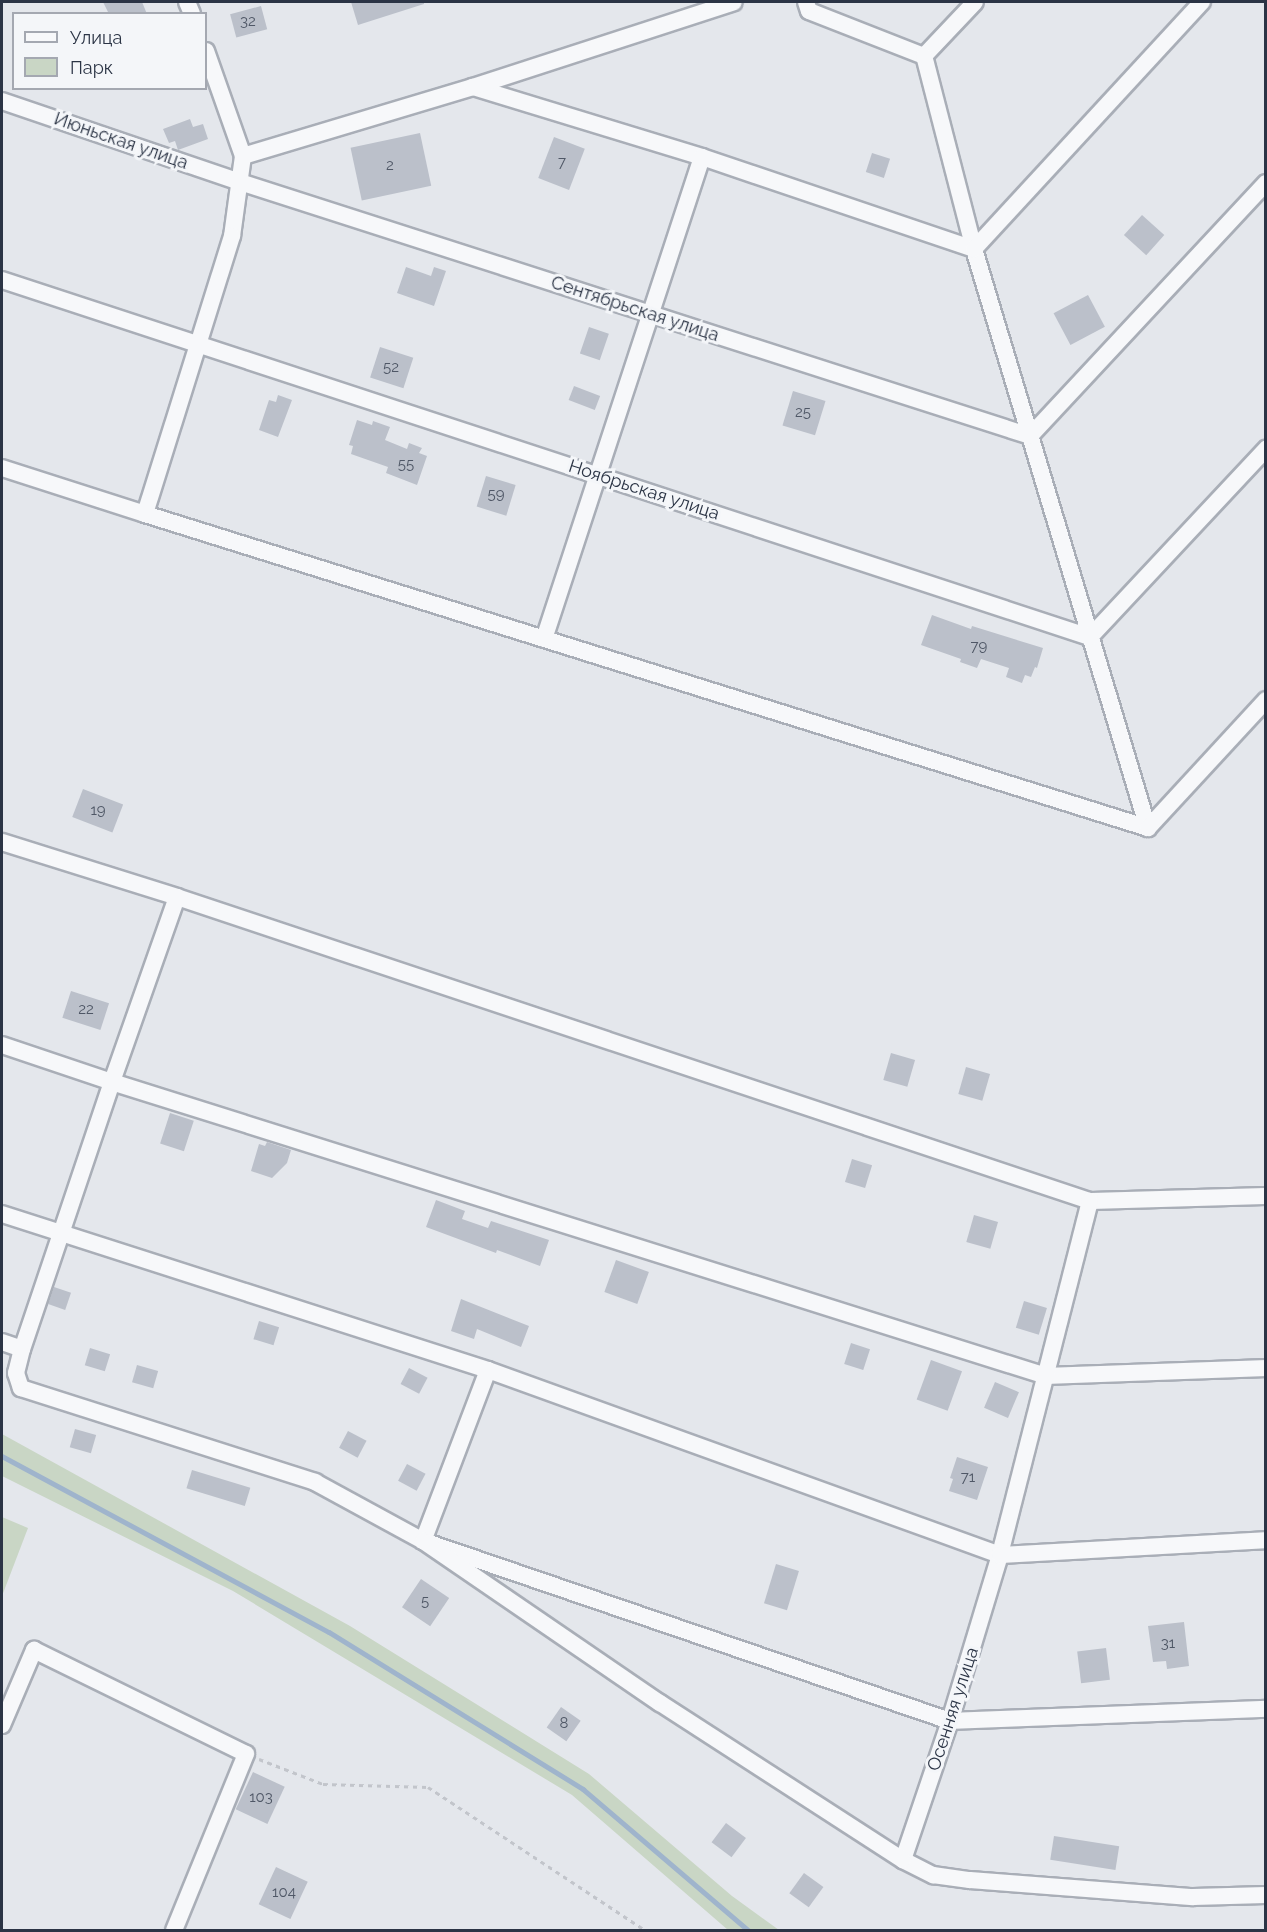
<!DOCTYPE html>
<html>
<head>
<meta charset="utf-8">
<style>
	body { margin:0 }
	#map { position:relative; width:1267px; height:1932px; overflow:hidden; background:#e4e7ec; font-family:Raleway,sans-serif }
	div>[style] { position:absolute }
	.green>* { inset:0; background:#c9d6c5 }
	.stream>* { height:4.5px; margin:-2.25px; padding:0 2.25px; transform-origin:2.25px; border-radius:2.25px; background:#9fb4cc }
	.building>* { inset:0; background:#bbc0ca; transform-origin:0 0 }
	.path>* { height:3px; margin-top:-1.5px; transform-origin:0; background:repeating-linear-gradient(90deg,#c2c5cb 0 4.5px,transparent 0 9px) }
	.roads { filter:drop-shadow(2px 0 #a9aeb7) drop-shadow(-2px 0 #a9aeb7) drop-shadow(0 2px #a9aeb7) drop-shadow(0 -2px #a9aeb7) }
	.minor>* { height:16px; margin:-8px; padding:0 8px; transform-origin:8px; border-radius:8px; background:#f7f8fa }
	span { translate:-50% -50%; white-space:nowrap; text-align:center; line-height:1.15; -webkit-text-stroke:6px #f4f6f9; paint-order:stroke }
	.number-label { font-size:15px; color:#4f5766 }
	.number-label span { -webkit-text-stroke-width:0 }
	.street-label { font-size:18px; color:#2b3445 }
	.frame { position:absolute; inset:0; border:3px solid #2b3445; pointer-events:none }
	.legend { position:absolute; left:12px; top:12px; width:195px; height:78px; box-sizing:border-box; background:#f4f6f9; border:2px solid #a4a8b1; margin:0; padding:8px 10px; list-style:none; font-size:18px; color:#2b3445 }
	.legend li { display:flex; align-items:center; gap:12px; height:30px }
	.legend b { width:30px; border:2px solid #a4a8b1 }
</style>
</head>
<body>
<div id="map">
	<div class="green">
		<i style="clip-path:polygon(2px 1434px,350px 1626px,589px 1774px,732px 1896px,779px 1930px,728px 1930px,572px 1795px,233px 1591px,2px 1476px)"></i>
		<i style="clip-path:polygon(2px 1517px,28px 1528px,2px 1596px)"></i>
	</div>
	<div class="stream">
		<i style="left:2px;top:1456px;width:371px;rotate:28.3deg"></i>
		<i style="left:329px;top:1632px;width:299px;rotate:31.7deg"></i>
		<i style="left:583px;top:1789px;width:217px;rotate:40.5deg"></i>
	</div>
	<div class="building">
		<i style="clip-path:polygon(103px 2px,142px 2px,147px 14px,109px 14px)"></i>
		<i style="clip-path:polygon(351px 2px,424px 2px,424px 4px,358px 25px)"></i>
		<i style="left:261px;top:6px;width:24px;height:32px;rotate:75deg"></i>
		<i style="clip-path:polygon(190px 119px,193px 127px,203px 124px,208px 139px,178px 150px,175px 141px,169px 143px,163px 129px)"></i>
		<i style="left:420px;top:133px;width:54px;height:71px;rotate:78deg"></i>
		<i style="left:554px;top:137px;width:33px;height:44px;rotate:21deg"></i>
		<i style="left:872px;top:153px;width:19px;height:20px;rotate:18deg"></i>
		<i style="left:1142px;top:215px;width:30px;height:27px;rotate:42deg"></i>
		<i style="clip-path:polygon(406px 267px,431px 276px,434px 267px,446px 271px,434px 306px,397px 293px)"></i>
		<i style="left:1088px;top:295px;width:36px;height:39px;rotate:62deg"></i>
		<i style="left:589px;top:327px;width:21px;height:28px;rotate:19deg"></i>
		<i style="left:380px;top:347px;width:35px;height:32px;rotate:18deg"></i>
		<i style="left:574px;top:386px;width:28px;height:15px;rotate:21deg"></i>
		<i style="left:793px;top:391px;width:34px;height:36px;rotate:17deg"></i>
		<i style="clip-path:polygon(278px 395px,292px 400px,278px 437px,259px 430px,269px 400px,276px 402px)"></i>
		<i style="clip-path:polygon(357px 420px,372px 425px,373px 421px,390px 427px,385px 440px,407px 449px,409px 443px,422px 448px,419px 453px,427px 456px,417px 485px,386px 473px,388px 467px,351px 454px,353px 446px,349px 445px)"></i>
		<i style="left:486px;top:476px;width:31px;height:32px;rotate:17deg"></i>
		<i style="clip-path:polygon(932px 615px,971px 629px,972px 626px,1043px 648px,1037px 668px,1035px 667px,1031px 677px,1025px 675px,1022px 683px,1006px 677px,1009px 668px,981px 659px,977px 668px,960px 662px,961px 659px,921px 645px)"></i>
		<i style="left:83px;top:789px;width:43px;height:30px;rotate:21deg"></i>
		<i style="left:71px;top:991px;width:40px;height:28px;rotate:18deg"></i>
		<i style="left:891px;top:1053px;width:25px;height:28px;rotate:16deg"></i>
		<i style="left:966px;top:1067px;width:25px;height:28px;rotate:16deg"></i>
		<i style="left:170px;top:1113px;width:25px;height:32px;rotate:18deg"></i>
		<i style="clip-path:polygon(267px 1142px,291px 1150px,287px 1163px,272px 1178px,251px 1171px,259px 1144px,265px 1146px)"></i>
		<i style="left:852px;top:1159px;width:21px;height:24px;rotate:17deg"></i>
		<i style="clip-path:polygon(436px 1200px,465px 1211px,462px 1219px,488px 1228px,491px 1221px,549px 1240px,540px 1266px,497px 1250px,496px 1253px,426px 1227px)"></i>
		<i style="left:974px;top:1215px;width:25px;height:28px;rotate:16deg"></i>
		<i style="left:616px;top:1260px;width:35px;height:34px;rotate:20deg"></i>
		<i style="left:54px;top:1287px;width:18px;height:18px;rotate:19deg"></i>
		<i style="clip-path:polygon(461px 1299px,529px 1326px,521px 1347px,477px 1329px,474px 1339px,451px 1331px)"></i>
		<i style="left:1024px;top:1301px;width:24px;height:28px;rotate:17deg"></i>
		<i style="left:259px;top:1321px;width:21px;height:19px;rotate:17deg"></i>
		<i style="left:851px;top:1343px;width:20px;height:22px;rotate:18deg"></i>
		<i style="left:90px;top:1348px;width:21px;height:18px;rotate:17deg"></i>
		<i style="left:931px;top:1360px;width:33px;height:42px;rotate:20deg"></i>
		<i style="left:137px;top:1365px;width:22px;height:18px;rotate:16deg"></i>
		<i style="left:409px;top:1368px;width:21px;height:18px;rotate:28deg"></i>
		<i style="left:995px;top:1382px;width:26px;height:28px;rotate:23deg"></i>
		<i style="left:75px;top:1429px;width:22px;height:19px;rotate:16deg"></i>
		<i style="left:348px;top:1431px;width:21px;height:19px;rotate:28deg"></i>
		<i style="clip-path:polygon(957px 1457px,988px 1467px,977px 1500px,949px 1491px,953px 1479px,950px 1478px)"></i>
		<i style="left:407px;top:1464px;width:21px;height:19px;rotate:28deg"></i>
		<i style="left:192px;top:1470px;width:61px;height:19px;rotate:17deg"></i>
		<i style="left:776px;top:1564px;width:24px;height:41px;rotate:17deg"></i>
		<i style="left:421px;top:1579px;width:34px;height:34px;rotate:34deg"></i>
		<i style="clip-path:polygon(1184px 1622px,1189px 1666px,1167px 1669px,1166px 1661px,1153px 1662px,1148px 1626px)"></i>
		<i style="left:1106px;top:1648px;width:32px;height:29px;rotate:83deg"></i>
		<i style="left:561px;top:1707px;width:24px;height:25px;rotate:35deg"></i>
		<i style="left:253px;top:1772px;width:35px;height:41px;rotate:25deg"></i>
		<i style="left:726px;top:1823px;width:25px;height:24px;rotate:37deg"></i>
		<i style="left:1054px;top:1836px;width:66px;height:24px;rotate:9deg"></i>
		<i style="left:276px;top:1867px;width:35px;height:41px;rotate:25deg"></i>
		<i style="left:804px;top:1873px;width:24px;height:25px;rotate:36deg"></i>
	</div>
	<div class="path">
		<i style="left:259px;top:1759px;width:69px;rotate:21.3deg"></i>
		<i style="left:323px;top:1784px;width:105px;rotate:1.6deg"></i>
		<i style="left:428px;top:1787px;width:260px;rotate:33.4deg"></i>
	</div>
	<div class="roads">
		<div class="minor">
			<i style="left:187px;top:2px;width:13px;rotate:67deg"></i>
			<i style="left:806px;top:2px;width:9px;rotate:72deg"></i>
			<i style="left:809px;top:11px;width:123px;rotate:21.4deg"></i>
			<i style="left:924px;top:56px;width:74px;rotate:-46.6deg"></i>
			<i style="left:206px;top:51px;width:111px;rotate:70.6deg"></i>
			<i style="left:243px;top:156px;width:81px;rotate:97.8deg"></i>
			<i style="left:232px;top:236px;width:291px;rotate:107.4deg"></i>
			<i style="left:145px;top:514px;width:1051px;rotate:17.38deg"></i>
			<i style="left:1148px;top:828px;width:605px;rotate:-106.73deg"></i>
			<i style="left:974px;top:249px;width:199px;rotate:-104.5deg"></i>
			<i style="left:473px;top:87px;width:239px;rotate:17deg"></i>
			<i style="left:2px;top:101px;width:251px;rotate:18.8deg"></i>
			<i style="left:240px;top:182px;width:830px;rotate:17.82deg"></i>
			<i style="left:1030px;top:436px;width:346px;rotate:-47deg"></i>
			<i style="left:243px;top:156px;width:240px;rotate:-16.7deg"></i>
			<i style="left:473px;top:87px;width:274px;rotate:-18deg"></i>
			<i style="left:2px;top:280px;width:1145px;rotate:18.17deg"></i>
			<i style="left:1090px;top:637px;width:258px;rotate:-46.9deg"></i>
			<i style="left:2px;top:468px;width:150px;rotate:17.8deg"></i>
			<i style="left:544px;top:639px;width:507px;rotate:-71.85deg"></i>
			<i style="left:702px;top:157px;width:287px;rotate:18.7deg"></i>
			<i style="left:974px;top:249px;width:336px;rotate:-47.3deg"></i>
			<i style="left:1148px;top:828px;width:174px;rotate:-47.3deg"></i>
			<i style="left:2px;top:842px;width:183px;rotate:17.4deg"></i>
			<i style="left:177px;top:897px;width:962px;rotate:18.42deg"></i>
			<i style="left:1090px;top:1201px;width:176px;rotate:-1.6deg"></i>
			<i style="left:177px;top:897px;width:196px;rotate:109.4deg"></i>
			<i style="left:112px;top:1082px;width:282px;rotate:108.6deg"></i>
			<i style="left:22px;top:1349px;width:25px;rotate:104deg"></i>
			<i style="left:16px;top:1373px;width:16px;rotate:72deg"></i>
			<i style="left:21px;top:1388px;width:309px;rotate:17.7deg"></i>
			<i style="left:315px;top:1482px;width:123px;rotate:28.6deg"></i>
			<i style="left:423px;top:1541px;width:557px;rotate:18.86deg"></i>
			<i style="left:950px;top:1721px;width:316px;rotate:-2.2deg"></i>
			<i style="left:2px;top:1045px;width:116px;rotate:18.6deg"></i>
			<i style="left:112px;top:1082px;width:979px;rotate:17.47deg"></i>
			<i style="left:1046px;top:1376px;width:220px;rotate:-2.1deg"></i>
			<i style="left:1090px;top:1201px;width:365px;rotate:104.3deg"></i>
			<i style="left:1000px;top:1555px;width:173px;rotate:106.8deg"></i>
			<i style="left:950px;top:1721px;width:147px;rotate:108.7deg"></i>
			<i style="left:903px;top:1860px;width:34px;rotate:27deg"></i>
			<i style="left:933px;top:1875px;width:37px;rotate:8deg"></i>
			<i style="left:970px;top:1880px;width:224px;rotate:4.4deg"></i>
			<i style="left:1193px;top:1897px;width:73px;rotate:-1.6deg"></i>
			<i style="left:2px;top:1214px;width:510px;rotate:17.8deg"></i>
			<i style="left:488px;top:1370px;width:544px;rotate:19.87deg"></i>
			<i style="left:1000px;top:1555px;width:266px;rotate:-3.2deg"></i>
			<i style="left:2px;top:1342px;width:21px;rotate:19deg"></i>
			<i style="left:488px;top:1370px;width:183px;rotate:110.8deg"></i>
			<i style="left:423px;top:1541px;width:287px;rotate:34.4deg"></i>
			<i style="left:660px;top:1703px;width:289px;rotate:32.9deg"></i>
			<i style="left:2px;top:1725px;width:82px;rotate:-66.9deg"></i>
			<i style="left:34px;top:1650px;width:236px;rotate:26.1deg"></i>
			<i style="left:246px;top:1754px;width:190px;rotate:112.2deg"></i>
		</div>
	</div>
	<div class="number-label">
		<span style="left:248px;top:22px">32</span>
		<span style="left:562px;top:163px">7</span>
		<span style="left:390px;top:166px">2</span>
		<span style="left:391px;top:368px">52</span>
		<span style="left:803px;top:413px">25</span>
		<span style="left:406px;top:465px">55</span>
		<span style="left:496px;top:495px">59</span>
		<span style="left:979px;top:647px">79</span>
		<span style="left:98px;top:811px">19</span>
		<span style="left:86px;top:1010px">22</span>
		<span style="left:968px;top:1478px">71</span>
		<span style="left:425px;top:1602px">5</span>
		<span style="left:1168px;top:1644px">31</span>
		<span style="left:564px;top:1724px">8</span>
		<span style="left:261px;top:1798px">103</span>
		<span style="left:284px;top:1893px">104</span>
	</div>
	<div class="street-label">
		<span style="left:121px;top:141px;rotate:19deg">Июньская улица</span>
		<span style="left:635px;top:309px;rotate:18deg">Сентябрьская улица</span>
		<span style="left:644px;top:490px;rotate:18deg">Ноябрьская улица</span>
		<span style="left:953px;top:1709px;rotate:-72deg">Осенняя улица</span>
	</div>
	<div class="frame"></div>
	<ul class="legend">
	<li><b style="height:8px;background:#f7f8fa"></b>Улица</li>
	<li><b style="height:16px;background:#c9d6c5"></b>Парк</li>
	</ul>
</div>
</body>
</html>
